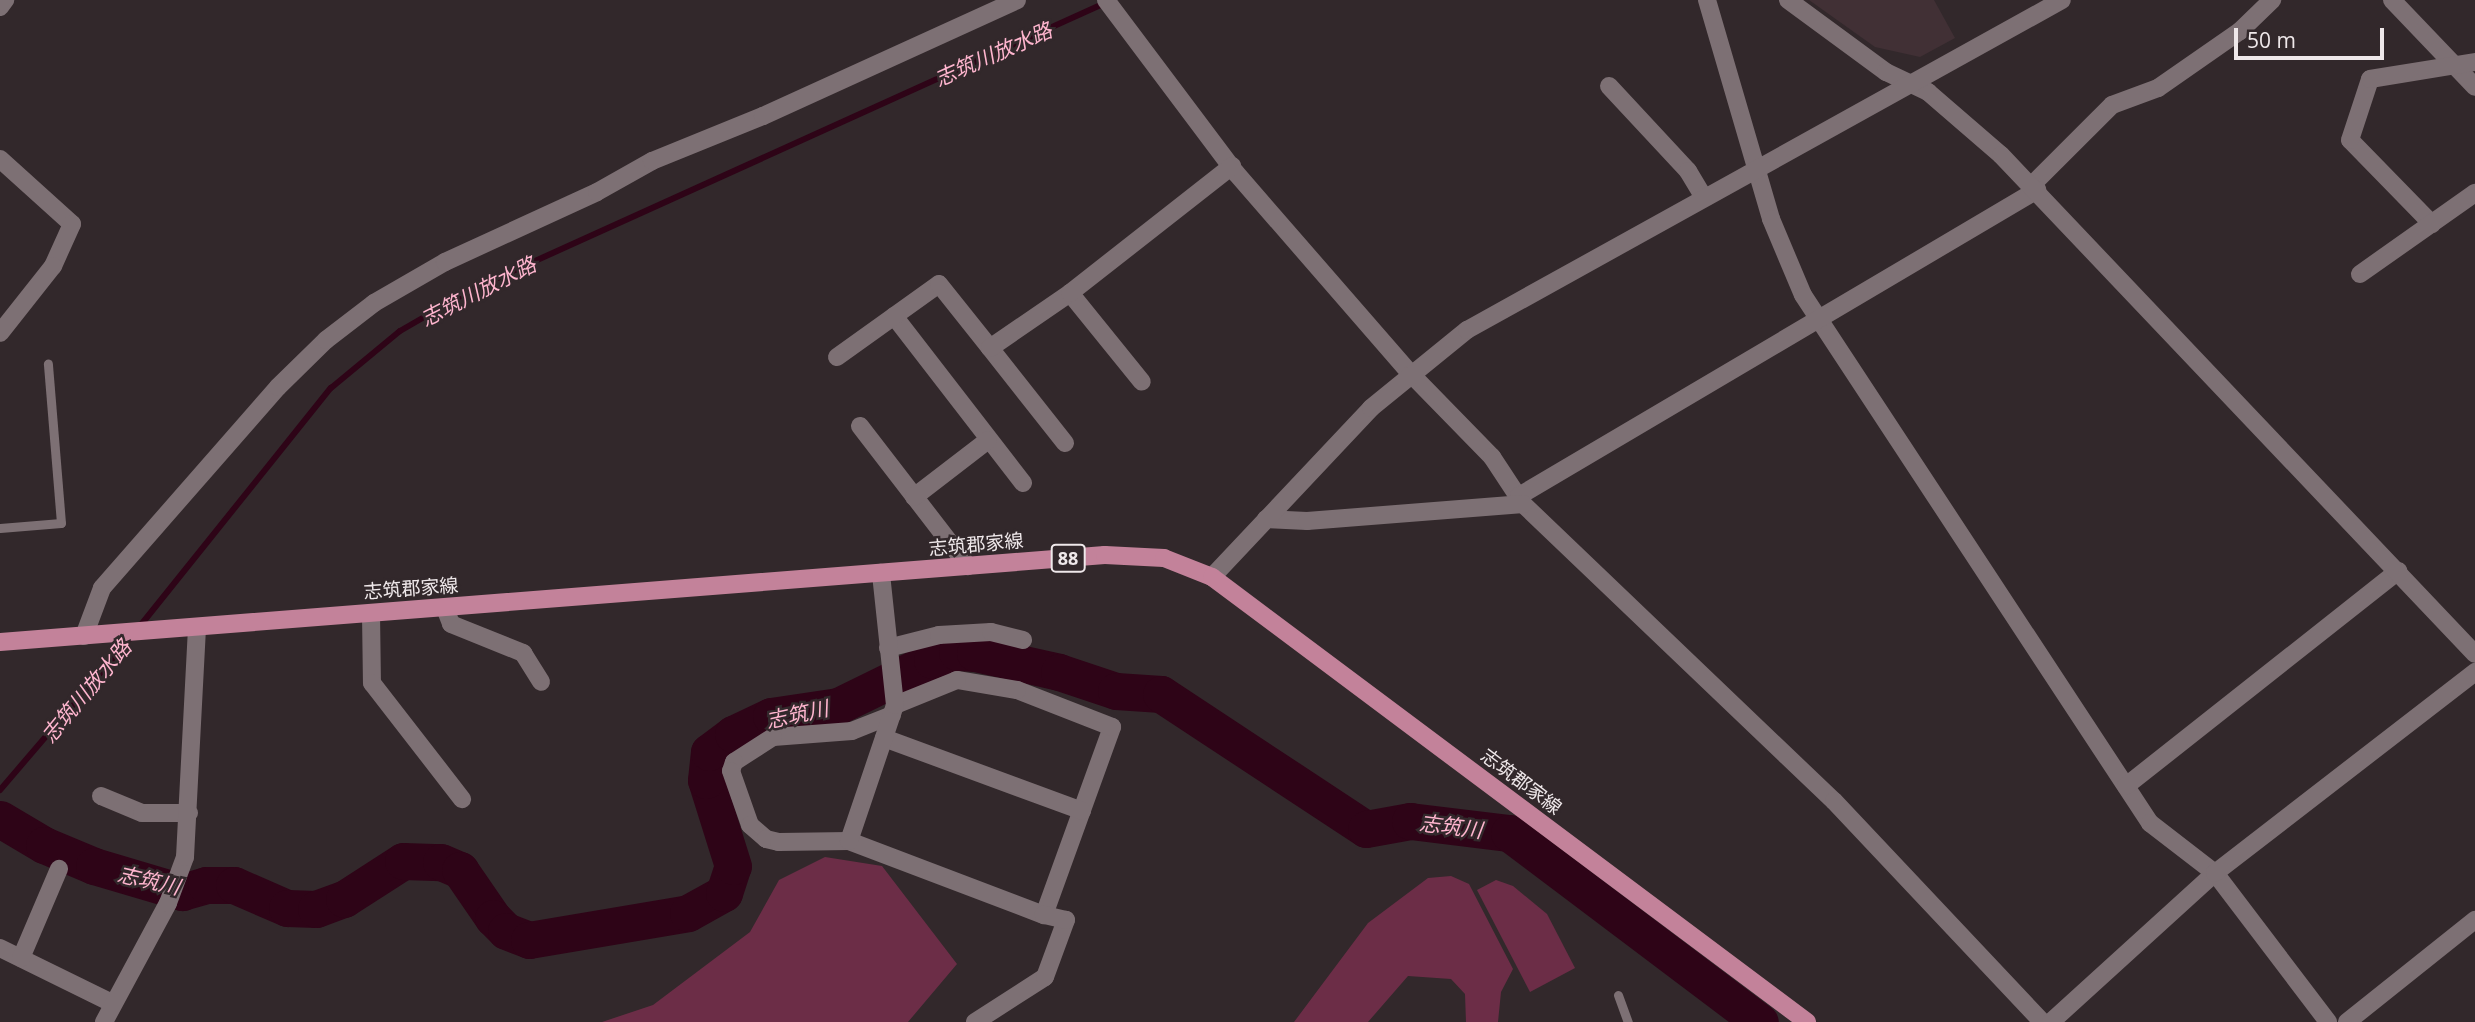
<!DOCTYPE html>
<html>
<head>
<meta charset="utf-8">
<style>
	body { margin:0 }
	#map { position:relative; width:2475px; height:1022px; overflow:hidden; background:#32282b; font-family:"Open Sans","Noto Sans JP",sans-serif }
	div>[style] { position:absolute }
	.built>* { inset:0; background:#413035 }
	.green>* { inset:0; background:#6c2d47 }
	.stream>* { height:6px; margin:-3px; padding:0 3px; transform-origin:3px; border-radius:3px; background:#2e0417 }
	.river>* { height:37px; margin:-18.5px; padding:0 18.5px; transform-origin:18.5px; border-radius:18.5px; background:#2e0417 }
	.service>* { height:9px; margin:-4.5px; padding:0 4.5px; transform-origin:4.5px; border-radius:4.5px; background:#7d7074 }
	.minor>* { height:18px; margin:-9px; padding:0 9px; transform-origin:9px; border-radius:9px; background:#7d7074 }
	.tertiary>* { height:18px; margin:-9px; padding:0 9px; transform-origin:9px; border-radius:9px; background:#7d7074 }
	.primary>* { height:18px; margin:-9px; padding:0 9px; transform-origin:9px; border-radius:9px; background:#c3829a }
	span { translate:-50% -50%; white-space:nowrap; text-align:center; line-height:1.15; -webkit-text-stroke:5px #32282b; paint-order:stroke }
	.shield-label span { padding:2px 5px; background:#32282b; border:2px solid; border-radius:5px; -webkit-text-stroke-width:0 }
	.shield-label { font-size:18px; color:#efe8ea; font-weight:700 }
	.street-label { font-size:19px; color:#efe8ea }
	.water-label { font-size:21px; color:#feb5ce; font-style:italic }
	.scale { position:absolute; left:2234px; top:28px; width:150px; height:32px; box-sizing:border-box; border:4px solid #efe8ea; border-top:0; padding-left:9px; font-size:21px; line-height:24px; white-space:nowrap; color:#efe8ea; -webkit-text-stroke:5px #32282b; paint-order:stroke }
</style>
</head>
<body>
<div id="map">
	<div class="built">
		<i style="clip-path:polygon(1809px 0,1934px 0,1955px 38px,1920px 57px,1875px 47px)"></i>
	</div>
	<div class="green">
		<i style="clip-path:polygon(825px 857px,882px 866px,957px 964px,908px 1022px,602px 1022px,653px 1005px,750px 932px,779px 880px)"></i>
		<i style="clip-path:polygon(1451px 876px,1469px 884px,1513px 969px,1501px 992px,1498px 1022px,1466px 1022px,1465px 994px,1451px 979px,1408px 976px,1368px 1022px,1294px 1022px,1368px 923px,1428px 878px)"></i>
		<i style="clip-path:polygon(1496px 880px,1513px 886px,1547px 914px,1575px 968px,1530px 992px,1477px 890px)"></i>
	</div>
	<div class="stream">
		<i style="left:140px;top:626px;width:305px;rotate:-51.3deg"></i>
		<i style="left:331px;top:388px;width:89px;rotate:-39.6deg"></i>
		<i style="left:400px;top:331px;width:82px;rotate:-30deg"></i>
		<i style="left:471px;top:290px;width:696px;rotate:-24.36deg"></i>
		<i style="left:0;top:790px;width:204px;rotate:-49.4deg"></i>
	</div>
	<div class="river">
		<i style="left:0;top:819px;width:51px;rotate:30.6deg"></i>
		<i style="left:44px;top:845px;width:54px;rotate:22.8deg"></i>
		<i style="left:94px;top:866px;width:92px;rotate:16.5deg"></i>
		<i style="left:182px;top:892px;width:25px;rotate:-16deg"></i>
		<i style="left:206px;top:885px;width:28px"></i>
		<i style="left:234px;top:885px;width:58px;rotate:23.5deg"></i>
		<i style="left:287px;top:908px;width:29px;rotate:2deg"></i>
		<i style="left:316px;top:909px;width:30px;rotate:-20deg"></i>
		<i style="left:344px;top:899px;width:70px;rotate:-32.8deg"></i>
		<i style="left:403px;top:861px;width:38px;rotate:2deg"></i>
		<i style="left:441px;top:862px;width:21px;rotate:23deg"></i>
		<i style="left:460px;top:870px;width:58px;rotate:55.5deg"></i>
		<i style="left:493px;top:918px;width:18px;rotate:45deg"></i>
		<i style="left:506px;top:931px;width:25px;rotate:21deg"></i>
		<i style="left:529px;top:940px;width:161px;rotate:-9.6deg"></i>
		<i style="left:688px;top:913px;width:41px;rotate:-29.1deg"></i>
		<i style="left:724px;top:893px;width:28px;rotate:-72deg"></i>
		<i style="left:733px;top:866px;width:90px;rotate:-107.4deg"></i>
		<i style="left:706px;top:780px;width:28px;rotate:-84deg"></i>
		<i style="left:709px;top:752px;width:30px;rotate:-37deg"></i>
		<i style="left:733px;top:734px;width:42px;rotate:-25.3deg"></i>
		<i style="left:771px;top:716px;width:68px;rotate:-8.5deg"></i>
		<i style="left:838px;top:706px;width:105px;rotate:-26.1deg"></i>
		<i style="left:932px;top:660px;width:26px;rotate:-18deg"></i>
		<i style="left:957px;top:652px;width:18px;rotate:3deg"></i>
		<i style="left:975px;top:653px;width:86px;rotate:12.7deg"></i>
		<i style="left:1059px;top:672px;width:60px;rotate:18.4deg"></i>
		<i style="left:1116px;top:691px;width:45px;rotate:3.8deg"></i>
		<i style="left:1161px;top:694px;width:245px;rotate:33.4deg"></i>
		<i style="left:1366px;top:829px;width:45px;rotate:-10.3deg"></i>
		<i style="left:1410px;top:821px;width:100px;rotate:6.9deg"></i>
		<i style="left:1509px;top:833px;width:314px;rotate:37deg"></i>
	</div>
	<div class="service">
		<i style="left:0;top:528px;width:61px;rotate:-4.7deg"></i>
		<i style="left:61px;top:523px;width:160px;rotate:-94.7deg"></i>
		<i style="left:1618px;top:995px;width:29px;rotate:70deg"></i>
	</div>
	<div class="minor">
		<i style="left:1106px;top:0;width:216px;rotate:53.1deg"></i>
		<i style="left:1236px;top:173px;width:267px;rotate:49deg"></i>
		<i style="left:1411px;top:374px;width:116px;rotate:45.7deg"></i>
		<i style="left:1492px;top:457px;width:56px;rotate:56.6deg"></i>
		<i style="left:1523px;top:504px;width:430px;rotate:43.7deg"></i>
		<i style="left:1834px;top:801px;width:303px;rotate:46.7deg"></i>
		<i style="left:1707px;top:0;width:228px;rotate:73.7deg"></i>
		<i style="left:1771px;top:219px;width:82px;rotate:67.2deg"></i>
		<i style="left:1803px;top:295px;width:632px;rotate:56.69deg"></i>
		<i style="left:2150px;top:823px;width:82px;rotate:37.6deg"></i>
		<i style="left:2215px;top:873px;width:187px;rotate:52.8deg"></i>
		<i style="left:2392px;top:0;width:120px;rotate:46.3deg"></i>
		<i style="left:0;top:7px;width:9px;rotate:-54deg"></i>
		<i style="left:1609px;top:86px;width:116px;rotate:47.1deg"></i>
		<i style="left:1688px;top:171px;width:31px;rotate:59deg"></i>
		<i style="left:0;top:159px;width:97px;rotate:42.1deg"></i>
		<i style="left:72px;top:224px;width:46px;rotate:114.3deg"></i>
		<i style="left:53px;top:266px;width:85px;rotate:128.3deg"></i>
		<i style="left:2032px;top:185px;width:113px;rotate:-45deg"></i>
		<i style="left:2112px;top:105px;width:49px;rotate:-20.3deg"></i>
		<i style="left:2158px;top:88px;width:100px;rotate:-34.8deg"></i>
		<i style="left:2240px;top:31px;width:45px;rotate:-44.1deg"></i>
		<i style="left:2432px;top:224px;width:117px;rotate:-134.3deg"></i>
		<i style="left:2350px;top:140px;width:64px;rotate:-71.8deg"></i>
		<i style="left:2370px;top:79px;width:106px;rotate:-9.2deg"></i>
		<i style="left:2360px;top:274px;width:141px;rotate:-35.2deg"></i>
		<i style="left:1070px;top:293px;width:114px;rotate:51deg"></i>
		<i style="left:894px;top:316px;width:211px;rotate:52.3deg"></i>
		<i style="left:837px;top:357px;width:125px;rotate:-35.6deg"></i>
		<i style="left:939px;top:284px;width:82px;rotate:51.4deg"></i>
		<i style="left:860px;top:426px;width:177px;rotate:52.4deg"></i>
		<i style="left:1065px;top:443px;width:121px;rotate:-128.3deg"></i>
		<i style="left:990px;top:348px;width:97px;rotate:-34.5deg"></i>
		<i style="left:1070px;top:293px;width:206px;rotate:-38.1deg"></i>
		<i style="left:1519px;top:496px;width:602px;rotate:-30.57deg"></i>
		<i style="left:914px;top:497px;width:93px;rotate:-37.6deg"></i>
		<i style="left:1266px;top:519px;width:41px;rotate:2.8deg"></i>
		<i style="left:1307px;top:521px;width:217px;rotate:-4.5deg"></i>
		<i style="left:445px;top:608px;width:17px;rotate:69deg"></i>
		<i style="left:451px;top:624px;width:78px;rotate:21.9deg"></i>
		<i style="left:523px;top:653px;width:34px;rotate:58deg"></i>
		<i style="left:371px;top:614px;width:69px;rotate:89.2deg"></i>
		<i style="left:372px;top:683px;width:147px;rotate:52.2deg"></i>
		<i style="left:84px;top:636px;width:51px;rotate:-69.4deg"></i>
		<i style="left:102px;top:588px;width:267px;rotate:-48.8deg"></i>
		<i style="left:278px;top:387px;width:67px;rotate:-44.4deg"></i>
		<i style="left:326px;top:340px;width:61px;rotate:-37.6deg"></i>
		<i style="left:374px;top:303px;width:82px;rotate:-30deg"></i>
		<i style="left:445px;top:262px;width:167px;rotate:-24.7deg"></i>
		<i style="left:597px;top:192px;width:63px;rotate:-29.4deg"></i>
		<i style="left:652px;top:161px;width:120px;rotate:-22.1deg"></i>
		<i style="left:763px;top:116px;width:279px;rotate:-24.5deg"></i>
		<i style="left:888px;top:648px;width:53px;rotate:-14.3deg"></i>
		<i style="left:939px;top:635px;width:52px;rotate:-3.3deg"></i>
		<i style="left:991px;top:632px;width:33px;rotate:14deg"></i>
		<i style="left:892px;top:715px;width:43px;rotate:158.2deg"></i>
		<i style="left:852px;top:731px;width:79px;rotate:175.7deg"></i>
		<i style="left:773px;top:737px;width:46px;rotate:147.3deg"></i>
		<i style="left:734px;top:762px;width:9px;rotate:108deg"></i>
		<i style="left:731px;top:771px;width:57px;rotate:70.6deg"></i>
		<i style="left:750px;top:825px;width:21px;rotate:41deg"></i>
		<i style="left:766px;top:839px;width:13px;rotate:13deg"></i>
		<i style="left:779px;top:842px;width:70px;rotate:-0.8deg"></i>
		<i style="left:849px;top:841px;width:209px;rotate:20.8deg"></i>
		<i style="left:1044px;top:915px;width:200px;rotate:-70.1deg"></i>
		<i style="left:1112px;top:727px;width:102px;rotate:-158.7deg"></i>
		<i style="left:1017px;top:690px;width:61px;rotate:-170.5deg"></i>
		<i style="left:957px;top:680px;width:67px;rotate:158deg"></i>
		<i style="left:884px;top:738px;width:211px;rotate:20.2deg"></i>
		<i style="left:2126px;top:786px;width:347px;rotate:-38.3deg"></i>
		<i style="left:101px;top:796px;width:44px;rotate:22.5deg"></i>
		<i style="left:142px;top:813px;width:47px"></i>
		<i style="left:849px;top:841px;width:144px;rotate:-71.3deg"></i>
		<i style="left:895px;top:705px;width:133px;rotate:-96.1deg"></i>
		<i style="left:0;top:948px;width:125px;rotate:26.2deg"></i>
		<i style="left:21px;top:958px;width:97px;rotate:-66.9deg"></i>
		<i style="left:104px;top:1022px;width:135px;rotate:-61.7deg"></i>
		<i style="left:168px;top:903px;width:49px;rotate:-69.7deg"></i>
		<i style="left:185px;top:857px;width:229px;rotate:-87deg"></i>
		<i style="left:975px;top:1022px;width:83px;rotate:-32.7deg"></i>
		<i style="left:1045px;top:977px;width:61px;rotate:-69.8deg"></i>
		<i style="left:1066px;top:920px;width:23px;rotate:-167deg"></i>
		<i style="left:2347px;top:1022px;width:164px;rotate:-38.6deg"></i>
	</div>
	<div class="tertiary">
		<i style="left:1788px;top:0;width:122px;rotate:36.3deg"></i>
		<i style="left:1886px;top:72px;width:47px;rotate:25.5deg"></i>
		<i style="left:1928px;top:92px;width:96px;rotate:40.8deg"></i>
		<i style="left:2001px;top:155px;width:688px;rotate:46.47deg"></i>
		<i style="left:1212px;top:577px;width:232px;rotate:-46.7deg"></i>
		<i style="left:1371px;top:408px;width:124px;rotate:-39.1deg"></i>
		<i style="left:1467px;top:330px;width:680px;rotate:-29.01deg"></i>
		<i style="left:2051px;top:1022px;width:222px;rotate:-42.3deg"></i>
		<i style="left:2215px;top:873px;width:329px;rotate:-37.7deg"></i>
	</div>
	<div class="primary">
		<i style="left:0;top:642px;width:1108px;rotate:-4.5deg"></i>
		<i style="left:1105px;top:555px;width:59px;rotate:2.9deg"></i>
		<i style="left:1164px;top:558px;width:52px;rotate:21.6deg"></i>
		<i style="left:1212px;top:577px;width:743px;rotate:36.79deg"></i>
	</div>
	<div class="shield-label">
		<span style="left:1068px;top:558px">88</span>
	</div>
	<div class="street-label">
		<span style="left:976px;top:545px;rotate:-5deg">志筑郡家線</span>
		<span style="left:411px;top:589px;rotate:-4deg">志筑郡家線</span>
		<span style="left:1521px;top:782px;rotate:37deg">志筑郡家線</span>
	</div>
	<div class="water-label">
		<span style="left:993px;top:54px;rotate:-24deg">志筑川放水路</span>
		<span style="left:478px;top:291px;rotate:-27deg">志筑川放水路</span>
		<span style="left:86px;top:691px;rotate:-50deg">志筑川放水路</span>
		<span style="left:797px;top:714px;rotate:-12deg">志筑川</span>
		<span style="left:1451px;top:826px;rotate:7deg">志筑川</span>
		<span style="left:149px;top:880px;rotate:13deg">志筑川</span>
	</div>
	<div class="scale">50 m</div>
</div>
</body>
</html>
